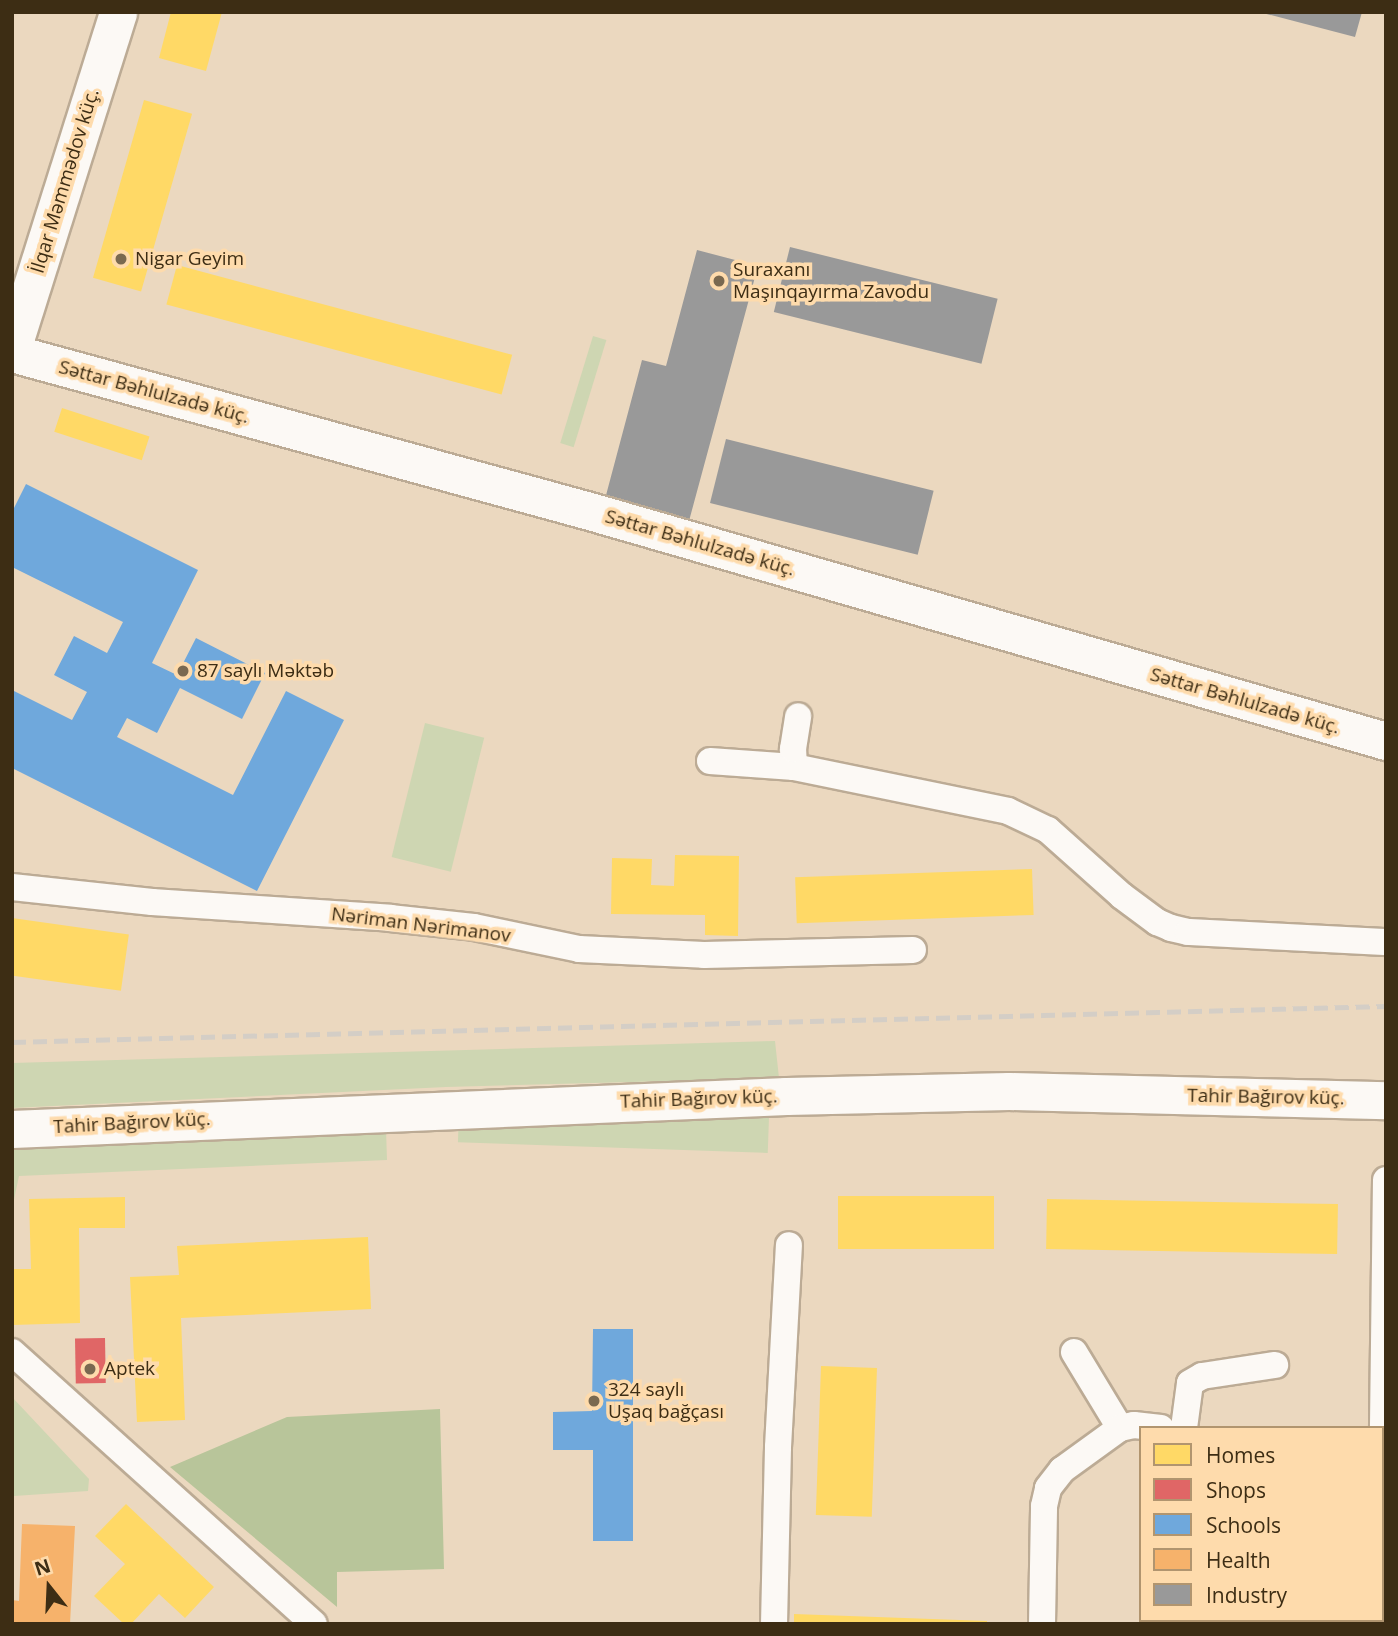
<!DOCTYPE html>
<html>
<head>
<meta charset="utf-8">
<style>
	body { margin:0 }
	#map { position:relative; width:1398px; height:1636px; overflow:hidden; background:#ebd8bf; font-family:"Open Sans",sans-serif }
	div>[style] { position:absolute }
	.green>* { inset:0; background:#ced6b2; transform-origin:0 0 }
	.forest>* { inset:0; background:#b8c59a }
	.homes>* { inset:0; background:#ffd966; transform-origin:0 0 }
	.shops>* { inset:0; background:#e06666; transform-origin:0 0 }
	.schools>* { inset:0; background:#6fa8dc }
	.health>* { inset:0; background:#f6b26b }
	.industry>* { inset:0; background:#999; transform-origin:0 0 }
	.roads { filter:drop-shadow(2px 0 #bcab95) drop-shadow(-2px 0 #bcab95) drop-shadow(0 2px #bcab95) drop-shadow(0 -2px #bcab95) }
	.street>* { height:26px; margin:-13px; padding:0 13px; transform-origin:13px; border-radius:13px; background:#fcf9f5 }
	.secondary>* { height:37px; margin:-18.5px; padding:0 18.5px; transform-origin:18.5px; border-radius:18.5px; background:#fcf9f5 }
	.rail>* { height:5px; margin-top:-2.5px; transform-origin:0; background:repeating-linear-gradient(90deg,#d4cec6 0 14px,transparent 0 21px) }
	.dots>* { width:19px; height:19px; translate:-50% -50%; box-sizing:border-box; border:4px solid #fedbac; border-radius:50% }
	span { translate:-50% -50%; white-space:nowrap; text-align:center; line-height:1.15; -webkit-text-stroke:7px #fedbac; paint-order:stroke }
	.street-label { font-size:19px; color:#3d2d14 }
	.poi-label { font-size:19px; color:#3d2d14 }
	.left { translate:0 -50%; text-align:left }
	.frame { position:absolute; inset:0; border:14px solid #3d2d14; pointer-events:none }
	.legend { position:absolute; left:1139px; top:1426px; width:245px; height:196px; box-sizing:border-box; background:#fedbac; border:2px solid #b1956f; margin:0; padding:9px 12px; list-style:none; font-size:21px; color:#3d2d14 }
	.legend li { display:flex; align-items:center; gap:14px; height:35px }
	.legend b { width:35px; border:2px solid #b1956f }
	.north { position:absolute; left:14px; top:1552px; width:70px; height:70px; -webkit-text-stroke:5px #fedbac; paint-order:stroke; rotate:342deg; font-size:19px; font-weight:700; line-height:28px; text-align:center; color:#3d2d14 }
	.north::after { content:''; display:block; margin:auto; width:24px; height:32px; background:#3d2d14; clip-path:polygon(50% 0,100% 100%,50% 72%,0 100%) }
</style>
</head>
<body>
<div id="map">
	<div class="green">
		<i style="left:593px;top:336px;width:14px;height:112px;rotate:17deg"></i>
		<i style="left:425px;top:723px;width:61px;height:138px;rotate:14deg"></i>
		<i style="clip-path:polygon(775px 1041px,779px 1078px,446px 1087px,12px 1108px,12px 1063px)"></i>
		<i style="left:769px;top:1117px;width:36px;height:310px;rotate:92deg"></i>
		<i style="clip-path:polygon(386px 1129px,387px 1160px,19px 1176px,12px 1209px,12px 1143px)"></i>
		<i style="clip-path:polygon(12px 1397px,89px 1479px,88px 1491px,14px 1496px,12px 1528px)"></i>
	</div>
	<div class="forest">
		<i style="clip-path:polygon(440px 1409px,444px 1569px,337px 1572px,337px 1607px,170px 1467px,287px 1417px)"></i>
	</div>
	<div class="homes">
		<i style="clip-path:polygon(171px 12px,222px 12px,206px 71px,159px 58px)"></i>
		<i style="left:144px;top:100px;width:50px;height:185px;rotate:16deg"></i>
		<i style="left:177px;top:265px;width:347px;height:41px;rotate:15deg"></i>
		<i style="left:62px;top:408px;width:92px;height:25px;rotate:18deg"></i>
		<i style="clip-path:polygon(675px 855px,739px 856px,738px 936px,705px 935px,705px 915px,611px 914px,612px 858px,652px 859px,651px 885px,674px 886px)"></i>
		<i style="left:1032px;top:869px;width:46px;height:237px;rotate:88deg"></i>
		<i style="left:12px;top:918px;width:118px;height:57px;rotate:8deg"></i>
		<i style="left:838px;top:1196px;width:156px;height:53px"></i>
		<i style="clip-path:polygon(125px 1197px,125px 1228px,79px 1228px,80px 1323px,12px 1325px,12px 1269px,31px 1269px,29px 1199px)"></i>
		<i style="left:1047px;top:1199px;width:291px;height:50px;rotate:1deg"></i>
		<i style="clip-path:polygon(368px 1237px,371px 1309px,181px 1318px,185px 1420px,137px 1422px,130px 1277px,179px 1275px,177px 1246px)"></i>
		<i style="left:821px;top:1366px;width:56px;height:149px;rotate:2deg"></i>
		<i style="clip-path:polygon(126px 1504px,214px 1587px,185px 1618px,159px 1594px,131px 1624px,124px 1624px,94px 1596px,125px 1564px,95px 1536px)"></i>
		<i style="clip-path:polygon(794px 1614px,987px 1621px,987px 1624px,794px 1624px)"></i>
	</div>
	<div class="shops">
		<i style="left:105px;top:1338px;width:45px;height:30px;rotate:89deg"></i>
	</div>
	<div class="schools">
		<i style="clip-path:polygon(26px 484px,198px 570px,152px 663px,177px 675px,196px 638px,265px 673px,242px 719px,180px 688px,157px 733px,127px 718px,117px 737px,233px 795px,286px 691px,344px 720px,257px 891px,12px 768px,12px 690px,72px 720px,87px 692px,54px 675px,74px 636px,107px 653px,123px 622px,12px 567px,12px 512px)"></i>
		<i style="clip-path:polygon(593px 1329px,633px 1329px,633px 1541px,593px 1541px,593px 1450px,553px 1450px,553px 1412px,592px 1411px)"></i>
	</div>
	<div class="health">
		<i style="clip-path:polygon(22px 1524px,75px 1526px,70px 1624px,12px 1624px,12px 1600px,19px 1601px)"></i>
	</div>
	<div class="industry">
		<i style="clip-path:polygon(1259px 12px,1362px 12px,1355px 37px)"></i>
		<i style="left:790px;top:247px;width:214px;height:67px;rotate:14deg"></i>
		<i style="clip-path:polygon(697px 250px,758px 266px,689px 521px,605px 499px,642px 360px,666px 366px)"></i>
		<i style="left:726px;top:439px;width:214px;height:66px;rotate:14deg"></i>
	</div>
	<div class="roads">
		<div class="street">
			<i style="left:710px;top:761px;width:84px;rotate:4.1deg"></i>
			<i style="left:794px;top:767px;width:218px;rotate:11.6deg"></i>
			<i style="left:1008px;top:811px;width:44px;rotate:25.4deg"></i>
			<i style="left:1048px;top:830px;width:99px;rotate:41.7deg"></i>
			<i style="left:1122px;top:896px;width:44px;rotate:36.6deg"></i>
			<i style="left:1157px;top:922px;width:15px;rotate:23deg"></i>
			<i style="left:1171px;top:928px;width:17px;rotate:13deg"></i>
			<i style="left:1188px;top:932px;width:198px;rotate:2.9deg"></i>
			<i style="left:794px;top:767px;width:18px;rotate:-93deg"></i>
			<i style="left:793px;top:749px;width:33px;rotate:-81deg"></i>
			<i style="left:12px;top:887px;width:141px;rotate:6.1deg"></i>
			<i style="left:152px;top:902px;width:239px;rotate:3.8deg"></i>
			<i style="left:390px;top:918px;width:84px;rotate:6.1deg"></i>
			<i style="left:474px;top:927px;width:107px;rotate:11.8deg"></i>
			<i style="left:579px;top:949px;width:125px;rotate:2.7deg"></i>
			<i style="left:704px;top:955px;width:209px;rotate:-1.4deg"></i>
			<i style="left:12px;top:1352px;width:406px;rotate:42deg"></i>
			<i style="left:1074px;top:1352px;width:89px;rotate:58.8deg"></i>
			<i style="left:1184px;top:1428px;width:45px;rotate:-82.4deg"></i>
			<i style="left:1190px;top:1383px;width:14px;rotate:-30deg"></i>
			<i style="left:1202px;top:1376px;width:74px;rotate:-8.6deg"></i>
			<i style="left:1382px;top:1507px;width:327px;rotate:-89.3deg"></i>
			<i style="left:1382px;top:1534px;width:27px;rotate:-82deg"></i>
			<i style="left:774px;top:1624px;width:177px;rotate:-88.7deg"></i>
			<i style="left:778px;top:1447px;width:202px;rotate:-86.9deg"></i>
			<i style="left:1042px;top:1624px;width:118px;rotate:-89deg"></i>
			<i style="left:1044px;top:1506px;width:18px;rotate:-77deg"></i>
			<i style="left:1048px;top:1488px;width:23px;rotate:-52deg"></i>
			<i style="left:1062px;top:1470px;width:72px;rotate:-35.9deg"></i>
			<i style="left:1120px;top:1428px;width:14px;rotate:-12deg"></i>
			<i style="left:1134px;top:1425px;width:27px;rotate:6deg"></i>
			<i style="left:1379px;top:1624px;width:4px;rotate:-90deg"></i>
		</div>
		<div class="secondary">
			<i style="left:12px;top:349px;width:353px;rotate:-72.5deg"></i>
			<i style="left:12px;top:353px;width:595px;rotate:15.3deg"></i>
			<i style="left:586px;top:510px;width:833px;rotate:16.11deg"></i>
			<i style="left:12px;top:1129px;width:775px;rotate:-2.44deg"></i>
			<i style="left:786px;top:1096px;width:223px;rotate:-1.3deg"></i>
			<i style="left:1009px;top:1091px;width:377px;rotate:1.4deg"></i>
		</div>
	</div>
	<div class="rail">
		<i style="left:12px;top:1042px;width:1374px;rotate:-1.5deg"></i>
	</div>
	<div class="dots">
		<i style="left:121px;top:259px;background:#7a6950"></i>
		<i style="left:719px;top:281px;background:#7a6950"></i>
		<i style="left:183px;top:671px;background:#7a6950"></i>
		<i style="left:90px;top:1369px;background:#7a6950"></i>
		<i style="left:594px;top:1401px;background:#7a6950"></i>
	</div>
	<div class="street-label">
		<span style="left:65px;top:181px;rotate:-73deg">İlqar Məmmədov küç.</span>
		<span style="left:154px;top:392px;rotate:15deg">Səttar Bəhlulzadə küç.</span>
		<span style="left:700px;top:543px;rotate:16deg">Səttar Bəhlulzadə küç.</span>
		<span style="left:1245px;top:701px;rotate:16deg">Səttar Bəhlulzadə küç.</span>
		<span style="left:421px;top:925px;rotate:7deg">Nəriman Nərimanov</span>
		<span style="left:1266px;top:1097px;rotate:1deg">Tahir Bağırov küç.</span>
		<span style="left:699px;top:1099px;rotate:-2deg">Tahir Bağırov küç.</span>
		<span style="left:132px;top:1123px;rotate:-3deg">Tahir Bağırov küç.</span>
	</div>
	<div class="poi-label">
		<span class="left" style="left:135px;top:259px">Nigar Geyim</span>
		<span class="left" style="left:733px;top:281px">Suraxanı<br>Maşınqayırma Zavodu</span>
		<span class="left" style="left:197px;top:671px">87 saylı Məktəb</span>
		<span class="left" style="left:104px;top:1369px">Aptek</span>
		<span class="left" style="left:608px;top:1401px">324 saylı<br>Uşaq bağçası</span>
	</div>
	<div class="frame"></div>
	<ul class="legend">
	<li><b style="height:19px;background:#ffd966"></b>Homes</li>
	<li><b style="height:19px;background:#e06666"></b>Shops</li>
	<li><b style="height:19px;background:#6fa8dc"></b>Schools</li>
	<li><b style="height:19px;background:#f6b26b"></b>Health</li>
	<li><b style="height:19px;background:#999"></b>Industry</li>
	</ul>
	<div class="north">N</div>
</div>
</body>
</html>
